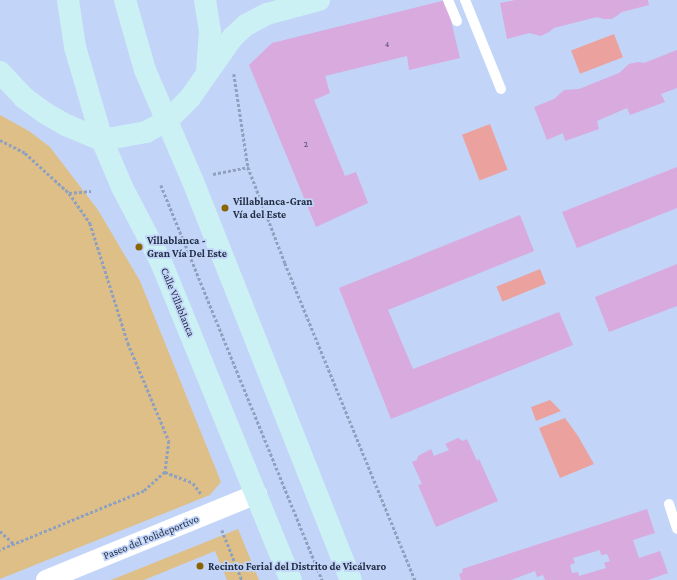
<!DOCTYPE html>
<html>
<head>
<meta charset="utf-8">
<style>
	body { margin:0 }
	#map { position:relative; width:677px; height:580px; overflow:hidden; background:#c2d5f8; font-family:"Crimson Pro",serif }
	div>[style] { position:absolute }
	.green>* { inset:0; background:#ddbf87 }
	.water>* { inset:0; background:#eba29e; transform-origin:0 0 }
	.building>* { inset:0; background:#d8aade }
	.path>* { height:2.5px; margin-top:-1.25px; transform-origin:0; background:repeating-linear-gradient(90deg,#90a1c0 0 3px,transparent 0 5px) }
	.service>* { height:10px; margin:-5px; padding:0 5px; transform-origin:5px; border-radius:5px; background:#fff }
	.minor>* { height:20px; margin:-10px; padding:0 10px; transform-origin:10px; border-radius:10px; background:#fff }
	.secondary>* { height:22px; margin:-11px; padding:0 11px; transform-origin:11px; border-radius:11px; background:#ccf1f4 }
	.dots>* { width:11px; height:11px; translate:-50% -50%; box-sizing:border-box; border:2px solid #c2d5f8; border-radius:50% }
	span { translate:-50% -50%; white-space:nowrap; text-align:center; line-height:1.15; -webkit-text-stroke:3.5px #c2d5f8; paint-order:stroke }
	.number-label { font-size:9px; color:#504d6a }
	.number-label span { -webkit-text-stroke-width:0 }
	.poi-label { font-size:11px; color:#222e44; font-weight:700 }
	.left { translate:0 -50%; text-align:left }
	.street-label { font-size:11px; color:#222e44 }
</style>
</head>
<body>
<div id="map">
	<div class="green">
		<i style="clip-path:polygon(0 115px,29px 131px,50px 147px,98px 210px,140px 281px,221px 482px,210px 495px,0 579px)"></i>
		<i style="clip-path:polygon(238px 529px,259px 580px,227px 580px,215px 551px,144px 580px,111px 580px)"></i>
	</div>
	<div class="water">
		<i style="left:614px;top:34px;width:25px;height:46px;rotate:69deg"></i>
		<i style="left:490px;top:124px;width:49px;height:30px;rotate:69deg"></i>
		<i style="left:540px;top:269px;width:16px;height:47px;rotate:68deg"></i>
		<i style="clip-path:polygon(550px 400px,561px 411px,536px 421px,531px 407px)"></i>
		<i style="clip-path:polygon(565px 418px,578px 436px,594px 464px,560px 478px,539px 428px)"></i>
	</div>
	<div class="building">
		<i style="clip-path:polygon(446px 0,460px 58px,409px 70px,407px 56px,325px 76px,330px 93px,314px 100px,345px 176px,356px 172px,368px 203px,316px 227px,249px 65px,272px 43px)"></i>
		<i style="clip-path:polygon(515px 0,648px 0,649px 5px,622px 12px,612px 19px,603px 19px,597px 17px,554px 28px,549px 32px,541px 36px,529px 33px,507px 39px,500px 3px)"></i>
		<i style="clip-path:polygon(677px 50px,677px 88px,661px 94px,665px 102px,630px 115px,627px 108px,597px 121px,599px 129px,565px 141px,563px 133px,547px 140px,534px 107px,554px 99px,564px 90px,579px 89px,619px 73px,629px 64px,638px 62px,644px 63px)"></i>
		<i style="clip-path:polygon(677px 167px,677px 208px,577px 248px,562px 212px)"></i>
		<i style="clip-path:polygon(520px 215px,534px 251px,388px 310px,413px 369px,559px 312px,573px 345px,391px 419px,339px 288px)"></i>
		<i style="clip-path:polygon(677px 264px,677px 306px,609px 332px,595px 297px)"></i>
		<i style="clip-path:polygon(458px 438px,463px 441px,467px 439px,477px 461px,479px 459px,498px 501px,436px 527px,418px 485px,422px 484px,412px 462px,417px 460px,418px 456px,431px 449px,434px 456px,449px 450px,445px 444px)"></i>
		<i style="clip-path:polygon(evenodd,647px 509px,655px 533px,633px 540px,639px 558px,660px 551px,668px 573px,648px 580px,545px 580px,543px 575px,537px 577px,535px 571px,511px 580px,461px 580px,459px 574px,463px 572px,462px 569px,647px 509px,600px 550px,601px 555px,607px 554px,610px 561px,604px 563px,606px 568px,579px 576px,578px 572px,572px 573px,570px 565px,575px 563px,573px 558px,600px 550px)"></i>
	</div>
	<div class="path">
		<i style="left:234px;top:74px;width:94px;rotate:81.4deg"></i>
		<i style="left:248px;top:167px;width:103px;rotate:68.9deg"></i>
		<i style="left:285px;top:263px;width:343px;rotate:67.7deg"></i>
		<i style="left:0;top:140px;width:28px;rotate:27deg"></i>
		<i style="left:25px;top:153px;width:59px;rotate:42.3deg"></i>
		<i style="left:69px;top:193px;width:37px;rotate:55deg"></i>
		<i style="left:90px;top:223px;width:126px;rotate:72.4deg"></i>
		<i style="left:128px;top:343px;width:106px;rotate:67.3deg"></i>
		<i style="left:169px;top:441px;width:31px;rotate:97deg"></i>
		<i style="left:165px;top:472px;width:28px;rotate:138deg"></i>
		<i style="left:144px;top:491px;width:156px;rotate:157.7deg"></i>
		<i style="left:213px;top:174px;width:36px;rotate:-11deg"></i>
		<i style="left:161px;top:185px;width:427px;rotate:67.8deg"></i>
		<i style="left:69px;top:193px;width:22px;rotate:-5deg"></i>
		<i style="left:165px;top:472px;width:30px;rotate:21deg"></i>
		<i style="left:193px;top:483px;width:15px;rotate:53deg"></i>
		<i style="left:222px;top:530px;width:54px;rotate:68.2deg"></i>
		<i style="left:0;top:531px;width:19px;rotate:43deg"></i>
	</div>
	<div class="service">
		<i style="left:448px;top:0;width:23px;rotate:67deg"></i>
		<i style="left:465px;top:0;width:96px;rotate:68deg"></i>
		<i style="left:669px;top:504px;width:26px;rotate:72deg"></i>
	</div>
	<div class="minor">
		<i style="left:46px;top:580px;width:228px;rotate:-22.2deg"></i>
	</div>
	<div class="secondary">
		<i style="left:68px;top:0;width:48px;rotate:81.5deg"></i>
		<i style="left:75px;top:47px;width:97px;rotate:73.8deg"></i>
		<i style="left:102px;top:140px;width:51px;rotate:66.9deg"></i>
		<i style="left:122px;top:187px;width:85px;rotate:62.5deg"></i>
		<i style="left:161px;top:262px;width:344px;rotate:67.8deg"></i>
		<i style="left:125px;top:0;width:73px;rotate:74.1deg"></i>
		<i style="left:145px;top:70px;width:119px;rotate:66.7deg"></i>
		<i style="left:192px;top:179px;width:431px;rotate:68.4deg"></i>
		<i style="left:205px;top:0;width:32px;rotate:81deg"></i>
		<i style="left:210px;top:32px;width:40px;rotate:94.3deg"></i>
		<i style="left:0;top:72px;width:34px;rotate:47deg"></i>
		<i style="left:23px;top:97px;width:27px;rotate:36deg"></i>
		<i style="left:45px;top:113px;width:24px;rotate:30deg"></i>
		<i style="left:66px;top:125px;width:39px;rotate:23deg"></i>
		<i style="left:102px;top:140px;width:45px;rotate:-10.3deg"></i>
		<i style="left:146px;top:132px;width:25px;rotate:-29deg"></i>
		<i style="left:168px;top:120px;width:31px;rotate:-45deg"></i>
		<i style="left:190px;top:98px;width:73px;rotate:-55deg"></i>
		<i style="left:232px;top:38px;width:19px;rotate:-43deg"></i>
		<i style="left:246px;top:25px;width:24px;rotate:-28deg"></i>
		<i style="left:267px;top:14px;width:54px;rotate:-15.1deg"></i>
	</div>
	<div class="dots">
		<i style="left:225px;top:208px;background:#896401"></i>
		<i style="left:139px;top:247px;background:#896401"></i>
		<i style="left:200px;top:566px;background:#896401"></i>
	</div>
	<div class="number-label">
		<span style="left:387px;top:44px">4</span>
		<span style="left:306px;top:144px">2</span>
	</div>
	<div class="poi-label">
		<span class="left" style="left:233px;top:208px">Villablanca-Gran<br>Vía del Este</span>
		<span class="left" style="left:147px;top:247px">Villablanca -<br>Gran Vía Del Este</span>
		<span class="left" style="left:208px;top:566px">Recinto Ferial del Distrito de Vicálvaro</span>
	</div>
	<div class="street-label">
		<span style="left:178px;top:302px;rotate:68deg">Calle Villablanca</span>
		<span style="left:151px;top:537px;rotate:-22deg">Paseo del Polideportivo</span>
	</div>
</div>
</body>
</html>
